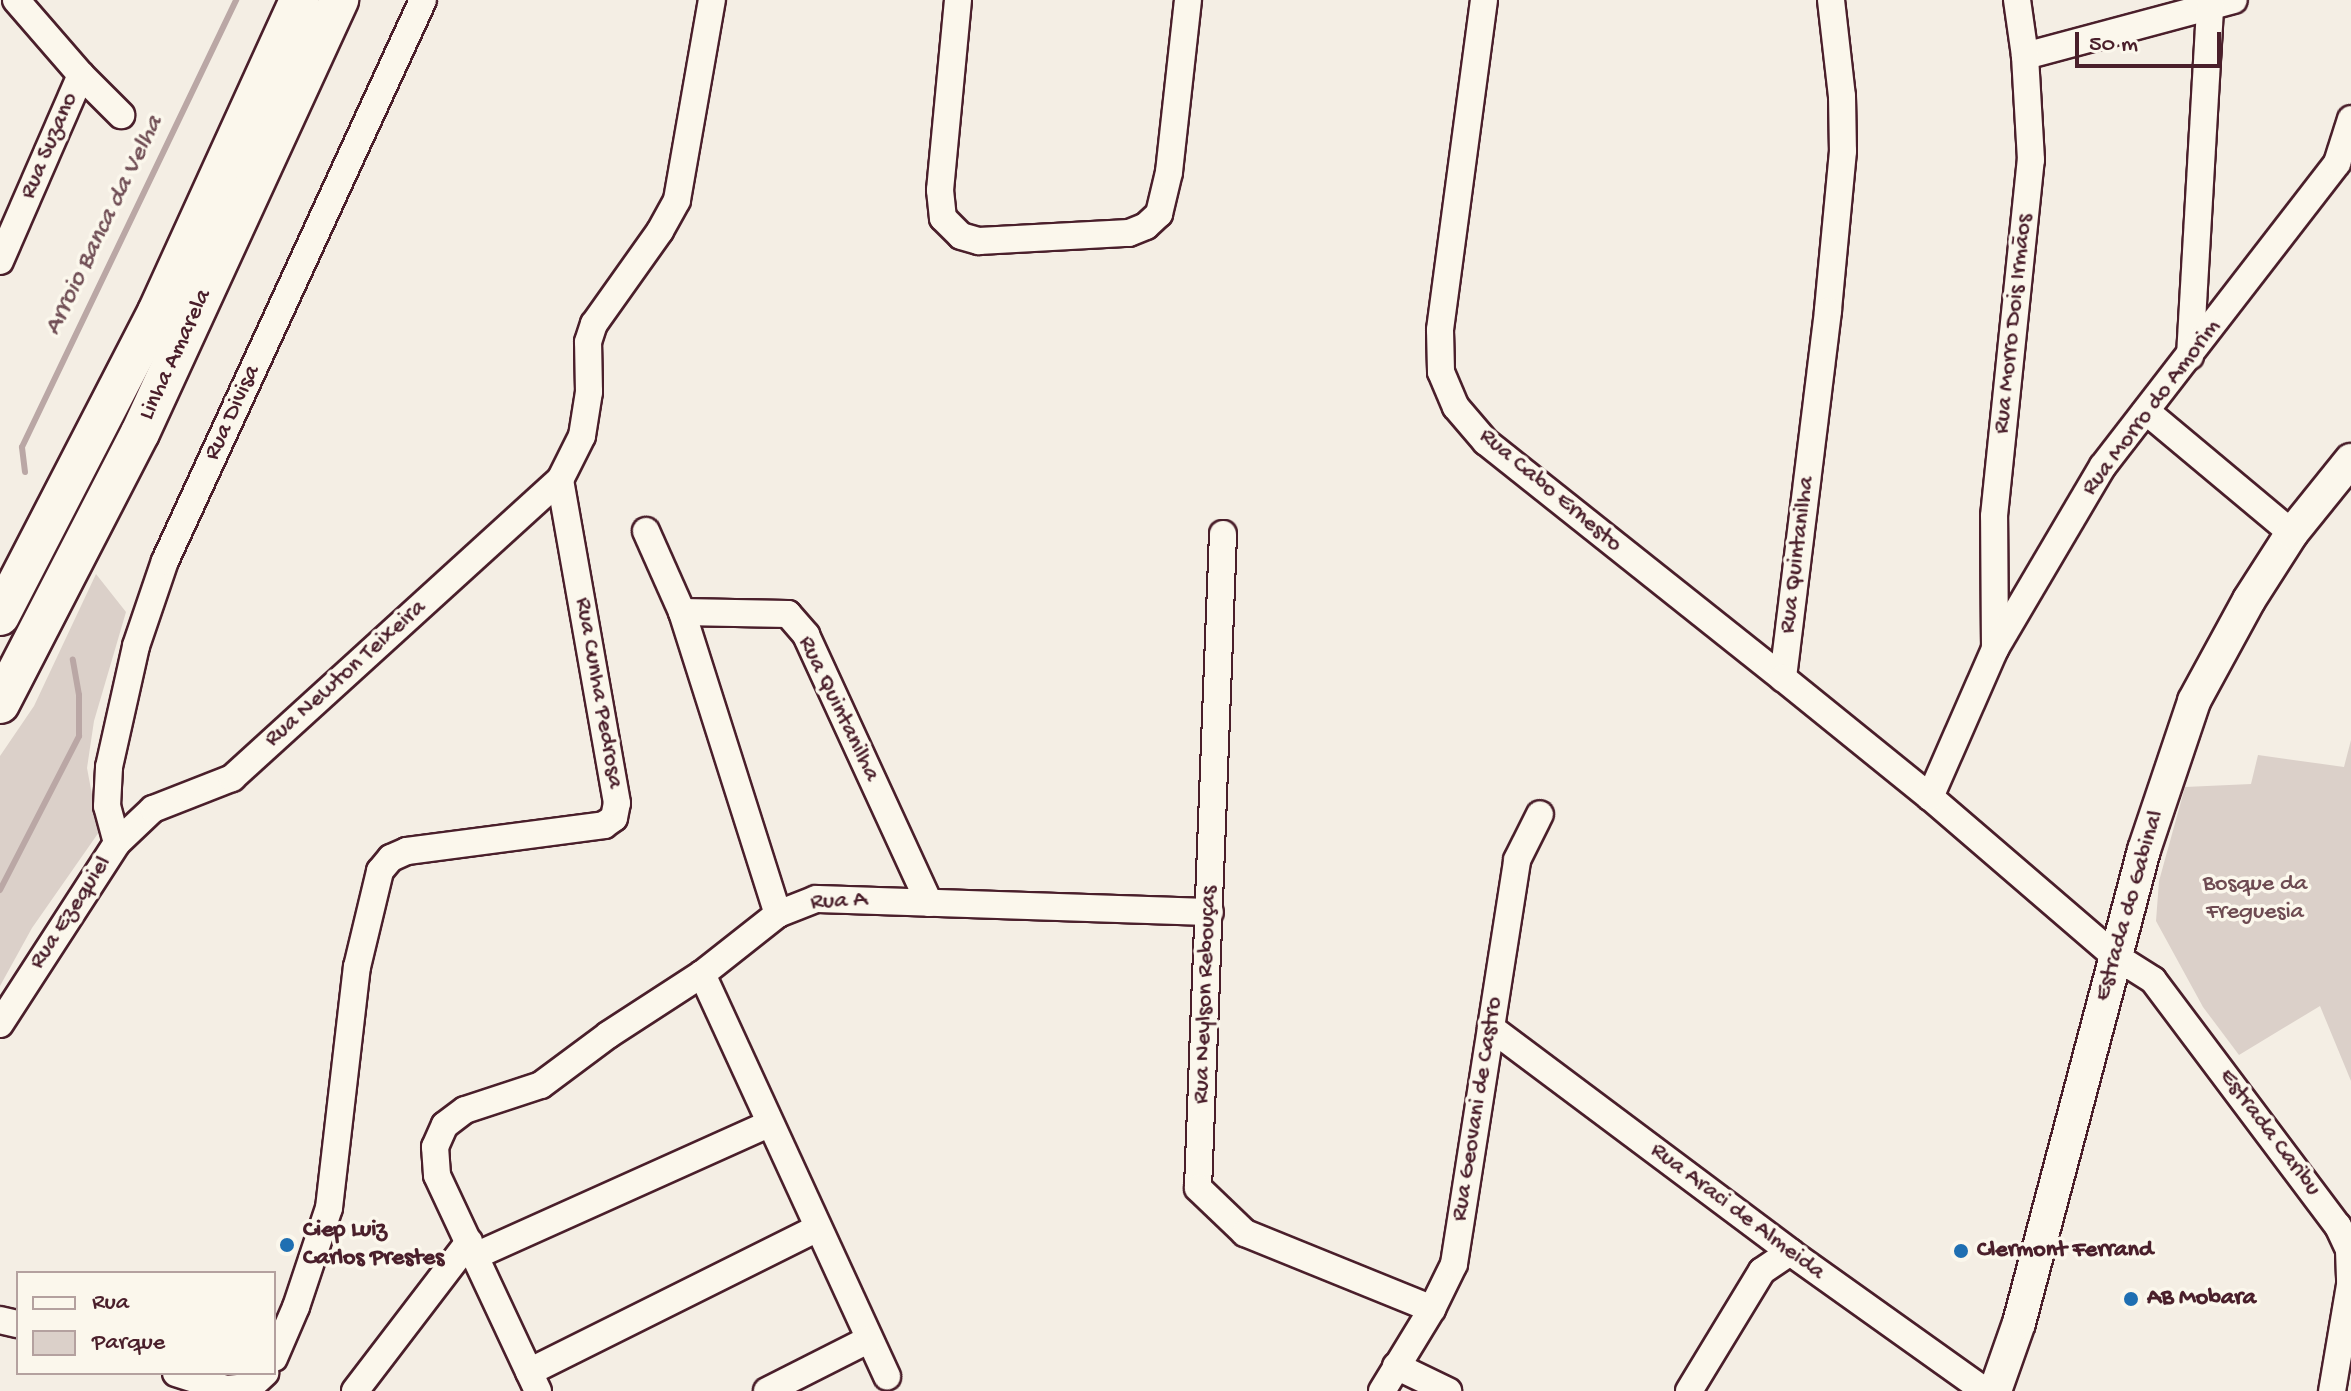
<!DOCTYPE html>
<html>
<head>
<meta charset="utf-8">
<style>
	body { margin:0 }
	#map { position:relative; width:2351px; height:1391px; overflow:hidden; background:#f4eee4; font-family:"Gochi Hand",sans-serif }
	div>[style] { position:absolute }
	.green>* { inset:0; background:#dbd0c9 }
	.stream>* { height:6px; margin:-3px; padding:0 3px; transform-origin:3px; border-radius:3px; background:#baa7a5 }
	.roads { filter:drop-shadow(2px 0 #4a1f2b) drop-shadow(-2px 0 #4a1f2b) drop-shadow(0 2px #4a1f2b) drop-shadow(0 -2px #4a1f2b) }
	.minor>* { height:26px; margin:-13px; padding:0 13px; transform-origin:13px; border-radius:13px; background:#fbf7ec }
	.major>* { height:32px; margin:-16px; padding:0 16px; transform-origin:16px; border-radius:16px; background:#fbf7ec }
	.highway>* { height:38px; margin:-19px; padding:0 19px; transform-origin:19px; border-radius:19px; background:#fbf7ec }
	.dots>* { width:22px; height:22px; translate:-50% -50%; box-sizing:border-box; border:4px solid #fbf7ec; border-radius:50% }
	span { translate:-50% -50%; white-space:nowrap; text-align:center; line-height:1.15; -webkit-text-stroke:7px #fbf7ec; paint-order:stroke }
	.street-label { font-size:24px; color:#4a1f2b }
	.park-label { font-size:24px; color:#6e4b52 }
	.poi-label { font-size:24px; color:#4a1f2b; font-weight:700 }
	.left { translate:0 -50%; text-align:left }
	.water-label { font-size:26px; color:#714f56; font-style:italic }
	.legend { position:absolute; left:16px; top:1271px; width:260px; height:104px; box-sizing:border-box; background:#fbf7ec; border:2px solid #b4a19f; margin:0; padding:10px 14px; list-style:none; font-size:24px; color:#4a1f2b }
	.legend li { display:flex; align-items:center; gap:16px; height:40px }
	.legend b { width:40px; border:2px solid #b4a19f }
	.scale { position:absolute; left:2075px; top:32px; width:146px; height:36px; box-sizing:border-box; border:4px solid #4a1f2b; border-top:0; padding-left:10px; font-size:24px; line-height:28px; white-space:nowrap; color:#4a1f2b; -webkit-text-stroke:6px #fbf7ec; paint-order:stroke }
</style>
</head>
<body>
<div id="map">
	<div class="green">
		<i style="clip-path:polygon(96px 574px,126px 612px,94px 721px,87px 768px,99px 832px,32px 928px,0 986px,0 756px,34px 706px)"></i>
		<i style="clip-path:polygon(2351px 740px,2351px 1081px,2320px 1006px,2239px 1055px,2203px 1007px,2156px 921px,2159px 881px,2185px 787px,2251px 784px,2258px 755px,2344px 767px)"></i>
	</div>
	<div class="stream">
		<i style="left:25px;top:472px;width:25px;rotate:-97deg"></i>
		<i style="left:22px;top:447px;width:496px;rotate:-64.4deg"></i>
		<i style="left:0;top:890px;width:173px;rotate:-62.8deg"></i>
		<i style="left:79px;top:736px;width:41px;rotate:-90deg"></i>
		<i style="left:79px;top:695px;width:36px;rotate:-100deg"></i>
	</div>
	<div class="roads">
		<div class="minor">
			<i style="left:16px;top:0;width:99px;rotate:49.1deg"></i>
			<i style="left:81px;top:75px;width:57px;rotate:45deg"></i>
			<i style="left:958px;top:0;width:191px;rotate:95.4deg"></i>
			<i style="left:940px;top:190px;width:28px;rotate:84deg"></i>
			<i style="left:943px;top:218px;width:25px;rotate:45deg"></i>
			<i style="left:961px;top:236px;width:19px;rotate:16deg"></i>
			<i style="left:979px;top:241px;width:150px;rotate:-3.1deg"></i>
			<i style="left:1129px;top:233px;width:18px;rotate:-22deg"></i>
			<i style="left:1146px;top:226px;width:18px;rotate:-43deg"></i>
			<i style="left:1159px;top:214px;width:43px;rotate:-76.6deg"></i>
			<i style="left:1169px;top:172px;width:173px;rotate:-83.7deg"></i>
			<i style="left:1484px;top:0;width:333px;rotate:97.6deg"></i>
			<i style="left:1440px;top:330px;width:42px;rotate:88.6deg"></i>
			<i style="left:1441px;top:372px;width:38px;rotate:67deg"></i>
			<i style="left:1456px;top:407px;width:46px;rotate:49.4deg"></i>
			<i style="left:1486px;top:442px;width:379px;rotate:38.5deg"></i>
			<i style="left:1831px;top:0;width:97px;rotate:83.5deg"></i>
			<i style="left:1842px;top:96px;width:55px;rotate:89deg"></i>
			<i style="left:1843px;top:151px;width:161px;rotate:95.4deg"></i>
			<i style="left:1828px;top:311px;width:370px;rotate:97deg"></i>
			<i style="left:1783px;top:678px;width:189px;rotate:39deg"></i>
			<i style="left:1930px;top:797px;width:244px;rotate:40.7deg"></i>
			<i style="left:2115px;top:956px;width:45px;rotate:32.3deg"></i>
			<i style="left:2153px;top:980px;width:308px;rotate:53.1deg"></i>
			<i style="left:2338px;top:1226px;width:26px;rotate:65deg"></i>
			<i style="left:2349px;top:1250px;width:35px;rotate:88deg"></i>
			<i style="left:2350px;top:1285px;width:108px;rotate:99.6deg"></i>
			<i style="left:2025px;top:56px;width:216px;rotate:-15deg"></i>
			<i style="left:0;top:261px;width:203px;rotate:-66.5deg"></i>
			<i style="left:2190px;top:356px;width:352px;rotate:-86.7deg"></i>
			<i style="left:2146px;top:411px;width:190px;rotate:39.9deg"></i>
			<i style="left:646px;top:531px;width:89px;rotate:66deg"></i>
			<i style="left:682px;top:612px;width:317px;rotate:72.4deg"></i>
			<i style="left:1223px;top:534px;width:654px;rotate:92.19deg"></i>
			<i style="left:1198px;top:1188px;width:65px;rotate:43.8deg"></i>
			<i style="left:1245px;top:1233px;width:202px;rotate:22.1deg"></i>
			<i style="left:682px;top:612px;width:106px;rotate:1.1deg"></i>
			<i style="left:788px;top:614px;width:28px;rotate:49deg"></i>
			<i style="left:806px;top:635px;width:295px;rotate:65.3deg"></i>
			<i style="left:1995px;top:649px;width:133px;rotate:-90.4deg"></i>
			<i style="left:1994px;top:516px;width:358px;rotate:-84.1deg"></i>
			<i style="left:2031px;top:160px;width:104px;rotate:-93.3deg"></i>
			<i style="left:2025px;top:56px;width:57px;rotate:-98.1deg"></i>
			<i style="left:1930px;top:797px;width:162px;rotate:-66.3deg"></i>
			<i style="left:1995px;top:649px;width:212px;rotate:-59.5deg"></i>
			<i style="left:2103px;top:466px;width:383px;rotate:-52.3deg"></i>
			<i style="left:2337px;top:163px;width:46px;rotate:-72.3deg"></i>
			<i style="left:117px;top:843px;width:38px;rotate:-105deg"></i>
			<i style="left:107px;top:806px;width:39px;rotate:-87deg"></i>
			<i style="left:109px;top:767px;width:124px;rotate:-77.4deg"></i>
			<i style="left:136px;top:646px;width:90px;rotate:-71.2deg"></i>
			<i style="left:165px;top:561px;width:617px;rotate:-65.3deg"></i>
			<i style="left:702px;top:974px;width:443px;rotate:65.3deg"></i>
			<i style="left:0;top:1024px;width:216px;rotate:-57.1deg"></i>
			<i style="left:117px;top:843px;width:50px;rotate:-43.4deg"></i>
			<i style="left:153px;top:809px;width:85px;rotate:-21.4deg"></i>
			<i style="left:232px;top:778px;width:443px;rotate:-42.3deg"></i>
			<i style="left:1491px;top:1028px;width:374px;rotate:36.8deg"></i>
			<i style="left:1790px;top:1252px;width:239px;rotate:35.5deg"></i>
			<i style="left:475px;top:1256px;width:322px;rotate:-24.2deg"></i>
			<i style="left:0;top:1320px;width:18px;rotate:13deg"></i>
			<i style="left:274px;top:1358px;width:56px;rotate:-66.7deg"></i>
			<i style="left:296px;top:1307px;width:104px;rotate:-71.6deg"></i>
			<i style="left:329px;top:1208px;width:243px;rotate:-83.4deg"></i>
			<i style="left:357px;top:967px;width:99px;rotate:-76.5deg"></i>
			<i style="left:380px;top:871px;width:17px;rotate:-50deg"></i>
			<i style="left:391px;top:858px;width:17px;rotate:-24deg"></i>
			<i style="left:407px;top:851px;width:199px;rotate:-7.5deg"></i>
			<i style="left:604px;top:825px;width:12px;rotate:-35deg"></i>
			<i style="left:614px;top:818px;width:15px;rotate:-79deg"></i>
			<i style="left:617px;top:803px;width:328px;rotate:-100deg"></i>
			<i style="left:560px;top:480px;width:49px;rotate:-63.4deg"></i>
			<i style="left:582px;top:436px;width:45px;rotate:-81deg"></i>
			<i style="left:589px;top:392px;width:50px;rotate:-91.1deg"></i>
			<i style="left:588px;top:342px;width:19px;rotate:-72deg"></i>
			<i style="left:594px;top:324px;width:114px;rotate:-54.6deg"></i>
			<i style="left:660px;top:231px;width:35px;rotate:-61deg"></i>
			<i style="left:677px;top:200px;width:203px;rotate:-80.1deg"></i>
			<i style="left:1396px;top:1366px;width:58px;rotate:25.7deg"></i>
			<i style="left:529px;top:1372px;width:323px;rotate:-26.5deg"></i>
			<i style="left:176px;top:1373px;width:52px;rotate:17.7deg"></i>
			<i style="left:226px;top:1389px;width:24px;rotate:-5deg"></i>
			<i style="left:250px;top:1387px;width:21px;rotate:-43deg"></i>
			<i style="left:355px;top:1391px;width:188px;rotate:-52.6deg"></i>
			<i style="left:538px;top:1391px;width:238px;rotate:-115.1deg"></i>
			<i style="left:437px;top:1175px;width:28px;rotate:-94deg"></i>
			<i style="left:435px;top:1147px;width:24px;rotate:-66deg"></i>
			<i style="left:445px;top:1125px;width:25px;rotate:-37deg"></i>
			<i style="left:465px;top:1110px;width:80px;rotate:-18.2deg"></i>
			<i style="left:541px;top:1085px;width:84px;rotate:-36.7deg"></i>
			<i style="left:608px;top:1035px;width:112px;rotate:-33deg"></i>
			<i style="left:702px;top:974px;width:97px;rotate:-38.3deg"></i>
			<i style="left:778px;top:914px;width:41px;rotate:-21.5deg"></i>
			<i style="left:816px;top:899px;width:394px;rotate:1.9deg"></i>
			<i style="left:767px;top:1391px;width:113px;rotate:-26.8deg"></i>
			<i style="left:1382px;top:1391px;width:96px;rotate:-58.6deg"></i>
			<i style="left:1432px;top:1309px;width:50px;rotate:-63.9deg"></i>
			<i style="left:1454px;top:1264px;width:409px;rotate:-81.1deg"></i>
			<i style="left:1517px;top:860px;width:51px;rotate:-63.4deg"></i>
			<i style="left:1689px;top:1391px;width:140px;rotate:-58.7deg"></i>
			<i style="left:1762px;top:1271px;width:34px;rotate:-34deg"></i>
		</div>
		<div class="major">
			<i style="left:1995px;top:1391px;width:72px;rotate:-70.6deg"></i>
			<i style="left:2019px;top:1323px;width:489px;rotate:-75.2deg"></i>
			<i style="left:2144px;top:850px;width:157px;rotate:-71.4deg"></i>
			<i style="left:2194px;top:701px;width:115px;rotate:-61.4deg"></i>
			<i style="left:2249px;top:600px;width:80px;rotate:-57.3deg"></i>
			<i style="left:2292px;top:533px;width:94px;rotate:-51.1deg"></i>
		</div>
		<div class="highway">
			<i style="left:0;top:616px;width:342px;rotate:-62.7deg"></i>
			<i style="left:157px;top:312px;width:343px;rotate:-65.5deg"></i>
			<i style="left:0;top:704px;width:305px;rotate:-62.7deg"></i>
			<i style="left:140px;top:433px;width:477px;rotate:-65.3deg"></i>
		</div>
	</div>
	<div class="dots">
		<i style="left:287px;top:1245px;background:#1f6fb2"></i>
		<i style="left:1961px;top:1251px;background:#1f6fb2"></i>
		<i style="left:2131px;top:1299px;background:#1f6fb2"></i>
	</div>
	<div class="street-label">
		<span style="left:50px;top:146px;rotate:-67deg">Rua Suzano</span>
		<span style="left:2014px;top:324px;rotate:-84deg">Rua Morro Dois Irmãos</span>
		<span style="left:176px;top:355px;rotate:-65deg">Linha Amarela</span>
		<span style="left:2152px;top:408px;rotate:-53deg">Rua Morro do Amorim</span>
		<span style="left:233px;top:413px;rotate:-65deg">Rua Divisa</span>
		<span style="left:1550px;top:491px;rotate:40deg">Rua Cabo Ernesto</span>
		<span style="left:1798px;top:555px;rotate:-83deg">Rua Quintanilha</span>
		<span style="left:346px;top:674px;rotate:-42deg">Rua Newton Teixeira</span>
		<span style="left:598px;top:693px;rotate:80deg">Rua Cunha Pedrosa</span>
		<span style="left:838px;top:709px;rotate:64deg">Rua Quintanilha</span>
		<span style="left:839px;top:902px;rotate:-3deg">Rua A</span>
		<span style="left:2130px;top:906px;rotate:-74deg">Estrada do Gabinal</span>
		<span style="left:71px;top:913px;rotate:-57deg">Rua Ezequiel</span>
		<span style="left:1206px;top:995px;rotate:-88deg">Rua Neylson Rebouças</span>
		<span style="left:1478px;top:1109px;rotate:-81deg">Rua Geovani de Castro</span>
		<span style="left:2269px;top:1133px;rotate:53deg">Estrada Caribu</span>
		<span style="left:1737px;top:1212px;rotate:37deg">Rua Araci de Almeida</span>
	</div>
	<div class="park-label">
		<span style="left:2255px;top:899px">Bosque da<br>Freguesia</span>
	</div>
	<div class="poi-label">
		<span class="left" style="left:303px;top:1245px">Ciep Luiz<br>Carlos Prestes</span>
		<span class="left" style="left:1977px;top:1251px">Clermont Ferrand</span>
		<span class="left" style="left:2147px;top:1299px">AB Mobara</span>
	</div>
	<div class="water-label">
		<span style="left:105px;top:226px;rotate:-64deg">Arroio Banca da Velha</span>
	</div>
	<ul class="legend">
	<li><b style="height:10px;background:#fbf7ec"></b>Rua</li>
	<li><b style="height:22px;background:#dbd0c9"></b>Parque</li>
	</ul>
	<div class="scale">50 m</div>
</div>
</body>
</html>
